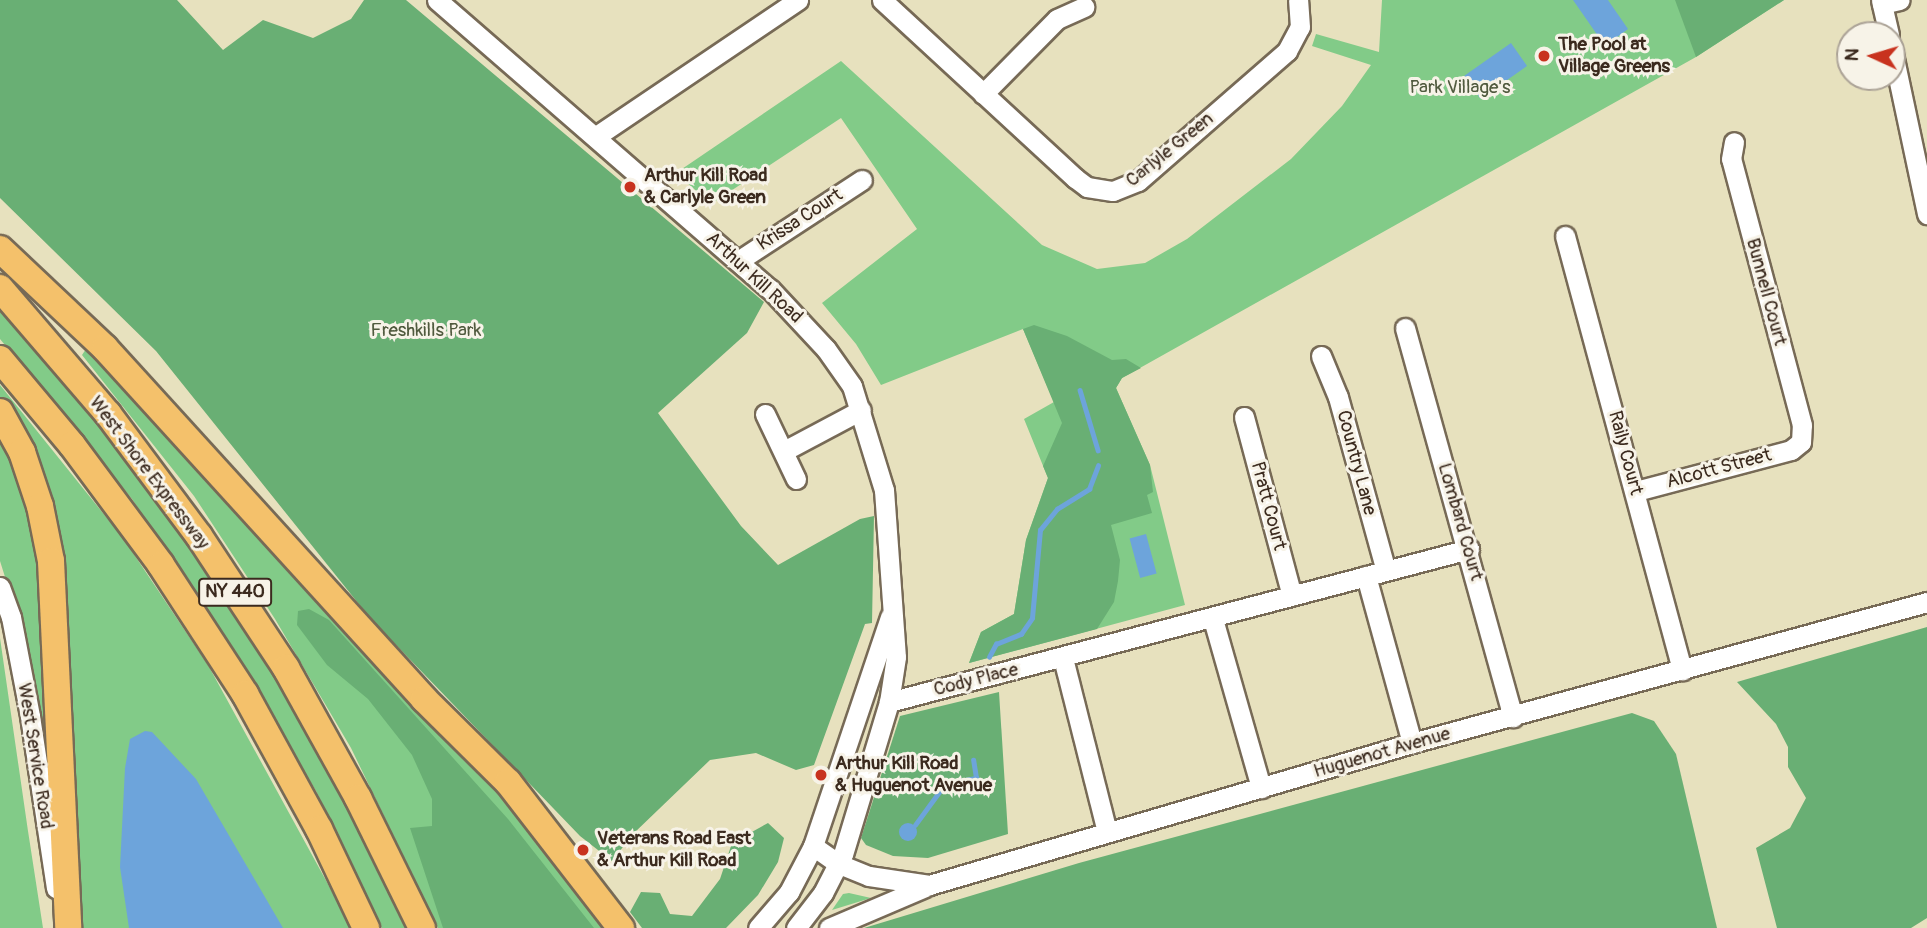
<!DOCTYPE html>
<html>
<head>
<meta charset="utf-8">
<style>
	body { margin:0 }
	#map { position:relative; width:1927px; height:928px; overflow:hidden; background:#e7e1be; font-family:Pangolin,sans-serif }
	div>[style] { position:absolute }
	.green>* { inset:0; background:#82cb88 }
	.forest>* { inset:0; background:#69af74 }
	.water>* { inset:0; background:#6da4db; transform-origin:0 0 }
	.round { border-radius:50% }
	.stream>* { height:4.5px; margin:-2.25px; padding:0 2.25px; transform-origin:2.25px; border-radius:2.25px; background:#6da4db }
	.roads { filter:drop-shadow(2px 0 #776a56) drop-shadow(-2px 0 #776a56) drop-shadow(0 2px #776a56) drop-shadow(0 -2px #776a56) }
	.minor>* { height:19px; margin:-9.5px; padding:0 9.5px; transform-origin:9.5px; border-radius:9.5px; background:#fff }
	.highway>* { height:26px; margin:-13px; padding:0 13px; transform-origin:13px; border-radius:13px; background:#f4c16b }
	.dots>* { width:19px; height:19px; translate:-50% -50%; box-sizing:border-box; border:4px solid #f7f3e8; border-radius:50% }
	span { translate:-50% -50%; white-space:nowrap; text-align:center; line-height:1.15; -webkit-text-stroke:6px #f7f3e8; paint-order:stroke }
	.shield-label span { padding:2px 5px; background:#f7f3e8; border:2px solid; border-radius:5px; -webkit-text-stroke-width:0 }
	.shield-label { font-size:18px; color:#3b2a1e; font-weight:700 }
	.poi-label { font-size:19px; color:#3b2a1e; font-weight:700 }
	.left { translate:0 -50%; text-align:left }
	.park-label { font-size:19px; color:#505a3e }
	.street-label { font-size:19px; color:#3b2a1e }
	.north { position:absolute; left:1836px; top:21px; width:70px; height:70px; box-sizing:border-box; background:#f7f3e8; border:2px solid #aca397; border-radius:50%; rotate:274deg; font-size:19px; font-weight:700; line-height:28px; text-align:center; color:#3b2a1e }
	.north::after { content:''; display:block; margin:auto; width:24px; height:32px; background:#c8321e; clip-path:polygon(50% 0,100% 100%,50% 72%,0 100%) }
</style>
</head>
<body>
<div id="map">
	<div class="green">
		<i style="clip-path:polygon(1382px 0,1784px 0,1696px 57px,1122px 378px,1116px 388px,1150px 465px,1185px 605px,969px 663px,981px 632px,1014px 614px,1026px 540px,1048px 478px,1024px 419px,1054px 402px,1023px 329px,881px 385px,856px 344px,822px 303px,917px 229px,841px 118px,711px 204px,676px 173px,841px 61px,1042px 245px,1097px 269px,1145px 263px,1187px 239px,1291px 159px,1342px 106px,1371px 65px,1312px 46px,1316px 34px,1379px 52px)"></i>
		<i style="clip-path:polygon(0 302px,52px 358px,247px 623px,340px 783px,412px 928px,382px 928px,316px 791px,224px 639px,132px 499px,0 339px)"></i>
		<i style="clip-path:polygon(86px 349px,505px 801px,605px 928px,438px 928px,351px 748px,275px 619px,194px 496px,82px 355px)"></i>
		<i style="clip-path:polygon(0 385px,123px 538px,208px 665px,352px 928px,79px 928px,64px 677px,13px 420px,0 397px)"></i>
		<i style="clip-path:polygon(0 434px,26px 480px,46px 568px,48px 792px,26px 644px,0 561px)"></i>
		<i style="clip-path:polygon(0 638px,28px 831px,43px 928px,0 928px)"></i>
		<i style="clip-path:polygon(843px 894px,849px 893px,871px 898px,832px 910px)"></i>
	</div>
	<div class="forest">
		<i style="clip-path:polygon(0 0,177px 0,223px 50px,263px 20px,313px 38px,351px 19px,364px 0,406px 0,764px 302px,747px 333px,658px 413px,741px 526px,778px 565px,860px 519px,874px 516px,872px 623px,865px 624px,814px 765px,796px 770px,756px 753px,710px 760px,633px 834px,612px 861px,580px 836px,370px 618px,156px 351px,0 198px)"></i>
		<i style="clip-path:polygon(1675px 0,1784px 0,1696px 57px)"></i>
		<i style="clip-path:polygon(1034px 325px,1067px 336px,1112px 360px,1126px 359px,1141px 368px,1122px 378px,1116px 388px,1150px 465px,1153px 492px,1147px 495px,1152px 513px,1111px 525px,1120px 560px,1118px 581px,1114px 602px,1097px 629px,969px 663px,981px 632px,1014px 614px,1026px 540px,1048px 478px,1043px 466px,1062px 423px,1023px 329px)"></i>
		<i style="clip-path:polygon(309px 609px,329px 620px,508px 819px,594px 928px,443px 928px,410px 828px,432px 826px,432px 799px,412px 755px,368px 699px,327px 665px,297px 625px,298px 611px)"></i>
		<i style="clip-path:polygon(1927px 627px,1927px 918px,1911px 928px,1777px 928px,1756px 848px,1790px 828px,1806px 798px,1788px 767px,1788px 747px,1776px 724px,1737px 682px)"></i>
		<i style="clip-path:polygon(999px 692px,1008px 834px,928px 858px,893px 856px,866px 845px,861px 838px,900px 716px)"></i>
		<i style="clip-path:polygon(1632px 713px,1654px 721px,1676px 754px,1717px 928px,864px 928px,1079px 863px)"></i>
		<i style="clip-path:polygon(768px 823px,784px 838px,778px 862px,758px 895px,726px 928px,642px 928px,630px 912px,641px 892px,660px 893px,670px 914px,692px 916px,720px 879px,732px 843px)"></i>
	</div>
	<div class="water">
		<i style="clip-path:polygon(1573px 0,1608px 0,1628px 29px,1605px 46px)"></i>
		<i style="left:1511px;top:43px;width:28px;height:57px;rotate:55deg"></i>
		<i style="left:1146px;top:534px;width:41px;height:17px;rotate:75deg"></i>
		<i style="clip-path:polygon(145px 731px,152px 732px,196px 779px,283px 928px,129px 928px,120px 867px,125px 768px,130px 739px)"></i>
		<i class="round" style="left:899px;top:823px;width:18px;height:18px"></i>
	</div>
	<div class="stream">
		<i style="left:1080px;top:390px;width:63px;rotate:73.3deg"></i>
		<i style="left:989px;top:657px;width:15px;rotate:-62deg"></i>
		<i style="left:996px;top:644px;width:27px;rotate:-22deg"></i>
		<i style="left:1021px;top:634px;width:19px;rotate:-55deg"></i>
		<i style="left:1032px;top:618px;width:88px;rotate:-84.8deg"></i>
		<i style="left:1040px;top:530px;width:27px;rotate:-51deg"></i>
		<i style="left:1057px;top:509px;width:38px;rotate:-32deg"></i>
		<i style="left:1089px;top:489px;width:25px;rotate:-69deg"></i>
		<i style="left:915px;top:825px;width:51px;rotate:-53.8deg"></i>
		<i style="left:945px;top:784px;width:32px;rotate:-11deg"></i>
		<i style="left:976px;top:778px;width:18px;rotate:-99deg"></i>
	</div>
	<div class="roads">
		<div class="minor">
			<i style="left:437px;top:0;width:441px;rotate:41deg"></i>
			<i style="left:770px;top:289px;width:82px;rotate:47deg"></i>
			<i style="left:826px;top:349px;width:45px;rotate:54.9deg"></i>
			<i style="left:852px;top:386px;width:109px;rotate:72.9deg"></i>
			<i style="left:884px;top:490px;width:167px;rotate:85.9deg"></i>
			<i style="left:896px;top:657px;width:46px;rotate:98.8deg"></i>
			<i style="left:889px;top:702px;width:159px;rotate:106.8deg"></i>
			<i style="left:843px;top:854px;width:44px;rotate:117.1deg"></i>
			<i style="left:823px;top:893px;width:44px;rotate:127.6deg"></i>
			<i style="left:882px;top:0;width:263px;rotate:42.7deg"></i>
			<i style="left:1075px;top:178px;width:15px;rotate:37deg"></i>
			<i style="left:1087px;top:187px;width:26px;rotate:9deg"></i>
			<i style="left:1113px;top:191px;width:27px;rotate:-22deg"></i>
			<i style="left:1138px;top:181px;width:198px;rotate:-41.1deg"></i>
			<i style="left:1287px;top:51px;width:27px;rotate:-62deg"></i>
			<i style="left:1300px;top:27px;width:27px;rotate:-94deg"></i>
			<i style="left:1881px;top:0;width:36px;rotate:77deg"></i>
			<i style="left:1882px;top:4px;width:18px;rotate:-13deg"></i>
			<i style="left:1892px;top:49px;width:169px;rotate:78deg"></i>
			<i style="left:983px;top:94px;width:105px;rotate:-45.4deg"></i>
			<i style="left:1057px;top:19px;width:30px;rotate:-24deg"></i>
			<i style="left:595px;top:137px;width:245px;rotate:-34deg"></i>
			<i style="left:1565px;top:236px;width:450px;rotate:74.9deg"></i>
			<i style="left:738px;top:261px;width:148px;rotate:-33.2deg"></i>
			<i style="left:1405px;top:328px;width:404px;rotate:74.5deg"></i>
			<i style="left:1321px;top:356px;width:44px;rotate:67.5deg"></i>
			<i style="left:1338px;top:397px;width:180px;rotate:74.6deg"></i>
			<i style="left:765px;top:414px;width:72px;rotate:64.5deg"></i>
			<i style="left:1244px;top:417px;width:185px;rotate:75deg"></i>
			<i style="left:784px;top:451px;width:87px;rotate:-28deg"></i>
			<i style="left:1636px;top:491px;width:160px;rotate:-14.8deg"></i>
			<i style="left:1791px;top:450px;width:13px;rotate:-39deg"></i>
			<i style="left:1801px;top:442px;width:17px;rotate:-87deg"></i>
			<i style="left:1802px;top:425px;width:275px;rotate:-104.9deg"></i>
			<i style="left:1731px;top:159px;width:17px;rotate:-80deg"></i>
			<i style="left:1366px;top:576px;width:173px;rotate:74.6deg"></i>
			<i style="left:0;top:587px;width:32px;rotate:70deg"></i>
			<i style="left:11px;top:617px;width:101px;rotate:79.1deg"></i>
			<i style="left:30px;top:716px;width:174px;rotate:81.4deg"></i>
			<i style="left:1213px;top:619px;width:176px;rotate:74.1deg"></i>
			<i style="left:1063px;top:658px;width:179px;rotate:75.8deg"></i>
			<i style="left:889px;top:702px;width:600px;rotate:-14.78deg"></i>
			<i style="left:813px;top:846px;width:32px;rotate:35deg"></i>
			<i style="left:839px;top:864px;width:32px;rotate:22deg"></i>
			<i style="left:869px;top:876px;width:61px;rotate:8.5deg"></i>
			<i style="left:929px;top:885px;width:503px;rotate:-16.38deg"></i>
			<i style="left:1412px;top:743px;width:534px;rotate:-15.31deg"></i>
			<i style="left:758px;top:928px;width:48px;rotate:-49.3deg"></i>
			<i style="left:789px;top:892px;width:52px;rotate:-62.4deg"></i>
			<i style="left:813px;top:846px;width:242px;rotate:-71.4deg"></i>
			<i style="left:829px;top:928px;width:104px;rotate:-23.1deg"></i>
		</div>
		<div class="highway">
			<i style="left:0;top:249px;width:144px;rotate:43.3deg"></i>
			<i style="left:105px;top:348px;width:474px;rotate:47.7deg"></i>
			<i style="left:424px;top:699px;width:118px;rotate:44.7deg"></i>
			<i style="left:508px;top:782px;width:185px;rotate:52.3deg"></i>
			<i style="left:0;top:288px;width:166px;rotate:49.4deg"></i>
			<i style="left:108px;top:414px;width:152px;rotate:53.3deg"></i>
			<i style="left:199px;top:536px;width:158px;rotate:56.6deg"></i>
			<i style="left:286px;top:668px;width:149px;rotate:61deg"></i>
			<i style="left:358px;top:798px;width:145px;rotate:63.8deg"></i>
			<i style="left:0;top:359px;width:112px;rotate:50.1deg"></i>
			<i style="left:72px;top:445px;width:149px;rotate:53.4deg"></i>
			<i style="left:161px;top:565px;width:154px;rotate:56.9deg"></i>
			<i style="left:245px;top:694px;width:154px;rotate:61.3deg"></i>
			<i style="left:319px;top:829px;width:110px;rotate:64.6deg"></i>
			<i style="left:0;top:412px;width:46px;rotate:61.2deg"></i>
			<i style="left:22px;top:452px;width:57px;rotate:71.6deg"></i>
			<i style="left:40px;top:506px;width:56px;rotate:78.7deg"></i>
			<i style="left:51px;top:561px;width:367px;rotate:87.3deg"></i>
		</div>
	</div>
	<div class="dots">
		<i style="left:1544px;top:56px;background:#c8321e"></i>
		<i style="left:630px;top:187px;background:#c8321e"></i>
		<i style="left:821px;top:775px;background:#c8321e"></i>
		<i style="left:583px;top:850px;background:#c8321e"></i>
	</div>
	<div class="shield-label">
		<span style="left:235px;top:592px">NY 440</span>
	</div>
	<div class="poi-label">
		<span class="left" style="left:1558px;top:56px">The Pool at<br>Village Greens</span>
		<span class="left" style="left:644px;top:187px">Arthur Kill Road<br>&amp; Carlyle Green</span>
		<span class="left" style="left:835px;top:775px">Arthur Kill Road<br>&amp; Huguenot Avenue</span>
		<span class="left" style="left:597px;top:850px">Veterans Road East<br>&amp; Arthur Kill Road</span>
	</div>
	<div class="park-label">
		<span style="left:1460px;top:88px">Park Village's</span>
		<span style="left:426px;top:331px">Freshkills Park</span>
	</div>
	<div class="street-label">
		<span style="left:1170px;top:150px;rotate:-39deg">Carlyle Green</span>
		<span style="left:800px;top:220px;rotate:-33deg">Krissa Court</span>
		<span style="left:754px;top:278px;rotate:43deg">Arthur Kill Road</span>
		<span style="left:1766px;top:292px;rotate:75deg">Bunnell Court</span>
		<span style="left:1625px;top:453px;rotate:75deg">Raily Court</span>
		<span style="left:1356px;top:463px;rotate:75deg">Country Lane</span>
		<span style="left:1719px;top:469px;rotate:-15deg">Alcott Street</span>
		<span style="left:149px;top:473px;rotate:53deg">West Shore Expressway</span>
		<span style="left:1268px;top:506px;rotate:75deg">Pratt Court</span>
		<span style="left:1460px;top:522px;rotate:74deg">Lombard Court</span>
		<span style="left:976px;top:680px;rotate:-14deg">Cody Place</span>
		<span style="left:1382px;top:753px;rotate:-16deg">Huguenot Avenue</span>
		<span style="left:35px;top:756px;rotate:81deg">West Service Road</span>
	</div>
	<div class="north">N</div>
</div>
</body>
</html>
